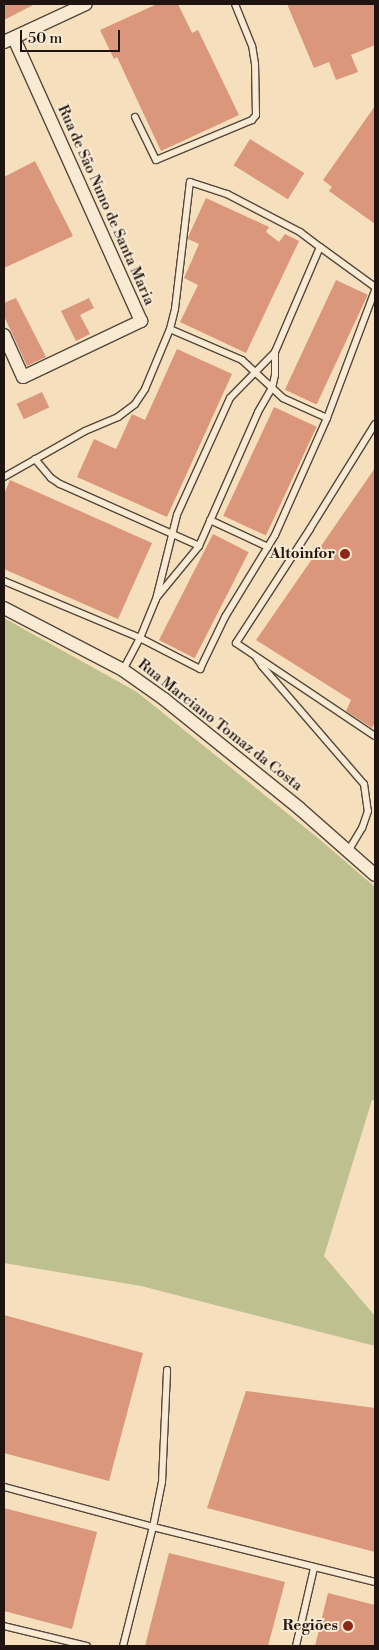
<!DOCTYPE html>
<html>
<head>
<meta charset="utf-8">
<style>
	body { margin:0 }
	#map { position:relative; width:379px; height:1650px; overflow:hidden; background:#f5dfbc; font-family:"Libre Bodoni",serif }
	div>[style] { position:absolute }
	.green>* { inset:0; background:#bec18f }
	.building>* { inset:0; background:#da977c; transform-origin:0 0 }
	.roads { filter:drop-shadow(1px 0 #54473b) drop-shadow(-1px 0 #54473b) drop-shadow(0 1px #54473b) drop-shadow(0 -1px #54473b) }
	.lane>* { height:6px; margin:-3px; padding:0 3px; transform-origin:3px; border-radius:3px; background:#f8ead3 }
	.street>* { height:12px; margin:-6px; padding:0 6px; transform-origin:6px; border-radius:6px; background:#f8ead3 }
	.dots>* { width:14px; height:14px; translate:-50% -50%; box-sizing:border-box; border:2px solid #f8ead3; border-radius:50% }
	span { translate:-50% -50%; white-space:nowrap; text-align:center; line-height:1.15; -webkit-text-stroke:4px #f8ead3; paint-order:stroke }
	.street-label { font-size:15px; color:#1f1410 }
	.poi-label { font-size:15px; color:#1f1410; font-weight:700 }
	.right { translate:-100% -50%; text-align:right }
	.frame { position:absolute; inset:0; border:5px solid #1f1410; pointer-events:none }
	.scale { position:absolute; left:20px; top:30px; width:100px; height:22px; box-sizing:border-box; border:2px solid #1f1410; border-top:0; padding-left:6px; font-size:15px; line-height:18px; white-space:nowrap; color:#1f1410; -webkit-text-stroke:4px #f8ead3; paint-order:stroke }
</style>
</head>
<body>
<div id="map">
	<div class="green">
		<i style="clip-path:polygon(4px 618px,137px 692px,318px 838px,375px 887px,375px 1100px,372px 1100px,324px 1256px,375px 1316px,375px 1346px,141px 1286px,4px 1263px)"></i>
	</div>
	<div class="building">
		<i style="clip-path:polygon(4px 4px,35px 4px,4px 20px)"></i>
		<i style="clip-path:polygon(157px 4px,178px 4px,192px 33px,198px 30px,239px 115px,161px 151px,117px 57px,114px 59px,100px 30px)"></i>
		<i style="clip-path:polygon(287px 4px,375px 4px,375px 45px,351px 55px,358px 72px,336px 80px,329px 62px,314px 68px)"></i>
		<i style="clip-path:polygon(375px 106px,375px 224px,329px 191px,332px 187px,323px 180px)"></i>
		<i style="left:250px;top:139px;width:64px;height:31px;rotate:32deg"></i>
		<i style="clip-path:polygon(35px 161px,73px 236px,4px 268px,4px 177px)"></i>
		<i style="clip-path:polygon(206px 198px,269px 227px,266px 232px,279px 242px,285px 234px,299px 241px,246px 353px,180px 322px,198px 285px,184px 278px,199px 244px,188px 239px,189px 235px)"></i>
		<i style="left:336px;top:280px;width:35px;height:121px;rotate:25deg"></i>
		<i style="clip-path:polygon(16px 298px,46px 357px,27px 366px,4px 316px,4px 303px)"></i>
		<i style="clip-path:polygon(89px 298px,94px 308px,80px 315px,90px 334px,76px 341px,61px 311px)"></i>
		<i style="clip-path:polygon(177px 349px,232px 374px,167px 517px,77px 477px,94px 439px,116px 449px,132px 414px,145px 420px)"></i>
		<i style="left:42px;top:392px;width:17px;height:28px;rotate:65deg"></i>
		<i style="left:274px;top:407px;width:47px;height:120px;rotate:25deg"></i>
		<i style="clip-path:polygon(375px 468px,375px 722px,372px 728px,346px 711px,351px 700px,256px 640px)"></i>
		<i style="clip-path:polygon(10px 480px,152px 543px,118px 619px,4px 569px,4px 494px)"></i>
		<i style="left:213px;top:534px;width:40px;height:119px;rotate:27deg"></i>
		<i style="clip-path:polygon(4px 1315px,143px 1353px,109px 1481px,4px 1453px)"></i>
		<i style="clip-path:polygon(246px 1391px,375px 1408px,375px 1552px,207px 1508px)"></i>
		<i style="clip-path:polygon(4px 1508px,97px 1532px,72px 1629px,4px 1611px)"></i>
		<i style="clip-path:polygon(169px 1553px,285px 1582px,268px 1646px,145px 1646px)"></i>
		<i style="clip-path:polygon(328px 1593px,375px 1605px,375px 1646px,315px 1646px)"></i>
	</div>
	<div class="roads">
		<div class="lane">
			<i style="left:135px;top:117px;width:48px;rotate:64deg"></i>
			<i style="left:156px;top:160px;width:104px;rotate:-22.6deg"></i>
			<i style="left:252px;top:120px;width:6px;rotate:-51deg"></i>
			<i style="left:256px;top:115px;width:51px;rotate:-91.1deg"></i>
			<i style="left:255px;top:64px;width:18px;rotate:-99deg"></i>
			<i style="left:252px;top:46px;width:45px;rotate:-112deg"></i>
			<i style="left:320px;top:247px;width:68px;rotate:36deg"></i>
			<i style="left:327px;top:418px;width:137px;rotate:-69.4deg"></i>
			<i style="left:375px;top:424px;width:123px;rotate:121.8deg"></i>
			<i style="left:310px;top:529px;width:136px;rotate:123deg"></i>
			<i style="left:236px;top:643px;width:167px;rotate:33.8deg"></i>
			<i style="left:35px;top:459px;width:25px;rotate:50deg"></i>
			<i style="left:51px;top:478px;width:11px;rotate:34deg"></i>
			<i style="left:60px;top:484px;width:152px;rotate:24deg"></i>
			<i style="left:199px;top:546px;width:146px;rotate:-66.2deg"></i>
			<i style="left:258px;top:412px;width:28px;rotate:-60deg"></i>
			<i style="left:272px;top:388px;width:13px;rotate:-77deg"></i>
			<i style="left:275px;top:375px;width:23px;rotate:-90deg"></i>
			<i style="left:4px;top:477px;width:93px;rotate:-29.6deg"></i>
			<i style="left:85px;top:431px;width:36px;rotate:-23deg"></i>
			<i style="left:118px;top:417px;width:21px;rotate:-37deg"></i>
			<i style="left:135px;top:404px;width:18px;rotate:-56deg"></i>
			<i style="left:145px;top:389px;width:65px;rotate:-67.4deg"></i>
			<i style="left:170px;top:329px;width:21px;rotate:-76deg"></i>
			<i style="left:175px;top:309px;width:128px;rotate:-83.3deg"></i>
			<i style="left:190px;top:182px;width:39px;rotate:18deg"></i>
			<i style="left:227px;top:194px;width:82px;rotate:27.5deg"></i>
			<i style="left:300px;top:232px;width:25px;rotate:37deg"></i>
			<i style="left:320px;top:247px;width:114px;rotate:113.2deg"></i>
			<i style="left:275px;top:352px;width:64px;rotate:134.4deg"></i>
			<i style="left:230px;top:398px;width:128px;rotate:114.4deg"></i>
			<i style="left:177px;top:515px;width:87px;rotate:104deg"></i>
			<i style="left:156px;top:599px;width:42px;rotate:112.3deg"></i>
			<i style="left:140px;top:638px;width:36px;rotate:118deg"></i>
			<i style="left:210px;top:520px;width:64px;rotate:25deg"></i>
			<i style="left:4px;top:581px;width:147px;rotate:22.7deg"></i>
			<i style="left:140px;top:638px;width:68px;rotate:27.3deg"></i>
			<i style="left:200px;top:669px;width:58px;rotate:-64.3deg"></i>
			<i style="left:225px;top:617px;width:96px;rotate:-58.6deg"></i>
			<i style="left:275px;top:535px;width:128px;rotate:-66deg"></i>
			<i style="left:327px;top:418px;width:48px;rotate:-155.6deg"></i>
			<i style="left:283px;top:398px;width:56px;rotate:-137.2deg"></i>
			<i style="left:242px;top:360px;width:78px;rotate:-156.7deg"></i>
			<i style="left:157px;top:597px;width:66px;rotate:-50.5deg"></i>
			<i style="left:256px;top:657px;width:11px;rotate:56deg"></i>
			<i style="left:262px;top:666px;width:156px;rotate:49.2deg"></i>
			<i style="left:364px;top:784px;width:27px;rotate:82deg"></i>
			<i style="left:368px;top:811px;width:18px;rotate:109deg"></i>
			<i style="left:362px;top:828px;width:27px;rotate:121deg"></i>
			<i style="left:4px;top:1487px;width:154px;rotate:15deg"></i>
			<i style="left:153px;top:1527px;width:229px;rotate:13.9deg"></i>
			<i style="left:4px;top:1626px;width:85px;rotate:13.5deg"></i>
			<i style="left:123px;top:1646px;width:123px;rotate:-75.9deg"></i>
			<i style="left:153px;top:1527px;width:46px;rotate:-78.7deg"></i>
			<i style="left:162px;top:1482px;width:112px;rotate:-87.4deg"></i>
			<i style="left:296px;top:1646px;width:80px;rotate:-77deg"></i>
		</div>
		<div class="street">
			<i style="left:4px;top:42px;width:90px;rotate:-24.9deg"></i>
			<i style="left:4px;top:335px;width:46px;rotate:65.7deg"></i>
			<i style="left:23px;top:377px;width:131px;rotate:-25.4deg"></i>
			<i style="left:141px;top:321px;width:310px;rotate:-114.2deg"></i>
			<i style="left:4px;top:608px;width:134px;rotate:27.5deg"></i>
			<i style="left:123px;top:670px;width:50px;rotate:35.3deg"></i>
			<i style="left:164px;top:699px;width:174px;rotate:38.9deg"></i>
			<i style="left:299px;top:808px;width:101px;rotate:41.4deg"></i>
		</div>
	</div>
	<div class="dots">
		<i style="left:345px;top:554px;background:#8f2418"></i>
		<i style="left:348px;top:1626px;background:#8f2418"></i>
	</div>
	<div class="street-label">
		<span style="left:106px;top:205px;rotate:66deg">Rua de São Nuno de Santa Maria</span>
		<span style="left:220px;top:725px;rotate:38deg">Rua Marciano Tomaz da Costa</span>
	</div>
	<div class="poi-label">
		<span class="right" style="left:335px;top:554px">Altoinfor</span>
		<span class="right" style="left:338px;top:1626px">Regiões</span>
	</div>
	<div class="frame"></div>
	<div class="scale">50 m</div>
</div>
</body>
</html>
